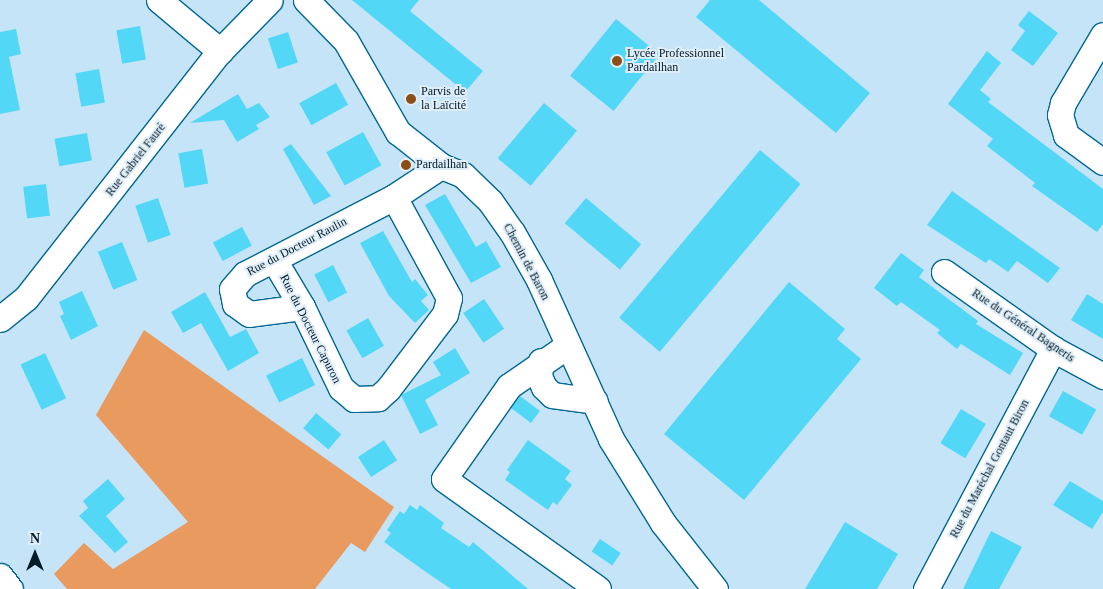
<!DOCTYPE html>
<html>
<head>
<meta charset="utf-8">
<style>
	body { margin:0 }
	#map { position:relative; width:1103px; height:589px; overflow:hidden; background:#c5e4f8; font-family:Georgia,serif }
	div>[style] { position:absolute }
	.green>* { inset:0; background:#e99a5e }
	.building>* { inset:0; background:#53d7f7; transform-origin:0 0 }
	.roads { filter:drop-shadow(1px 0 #006794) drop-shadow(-1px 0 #006794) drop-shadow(0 1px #006794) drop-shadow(0 -1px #006794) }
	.minor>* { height:25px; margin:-12.5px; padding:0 12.5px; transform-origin:12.5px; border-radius:12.5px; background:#fff }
	.dots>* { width:14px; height:14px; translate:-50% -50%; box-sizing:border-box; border:2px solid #dfeef8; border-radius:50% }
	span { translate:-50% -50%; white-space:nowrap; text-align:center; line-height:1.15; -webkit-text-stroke:4px #dfeef8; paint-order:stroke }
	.poi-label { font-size:12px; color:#011a28 }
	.left { translate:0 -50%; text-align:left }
	.street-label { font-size:12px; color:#011a28 }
	.north { position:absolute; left:10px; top:529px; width:50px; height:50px; -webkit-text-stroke:4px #dfeef8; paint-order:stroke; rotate:0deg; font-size:14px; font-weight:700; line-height:20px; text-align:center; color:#011a28 }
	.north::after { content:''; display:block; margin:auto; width:18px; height:22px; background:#011a28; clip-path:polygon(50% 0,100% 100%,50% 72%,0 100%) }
</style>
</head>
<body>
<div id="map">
	<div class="green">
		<i style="clip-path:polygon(144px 330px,394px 507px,365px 552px,351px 543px,315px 589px,67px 589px,54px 574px,84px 543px,113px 569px,188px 522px,96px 415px)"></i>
	</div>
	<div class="building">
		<i style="clip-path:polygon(352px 0,419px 0,410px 11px,483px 71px,465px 92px)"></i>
		<i style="clip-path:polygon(710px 0,759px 0,870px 93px,836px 133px,696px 17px)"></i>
		<i style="clip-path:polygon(1029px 11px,1058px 33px,1033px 66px,1011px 50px,1025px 31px,1018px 25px)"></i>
		<i style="left:616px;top:19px;width:56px;height:73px;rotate:39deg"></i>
		<i style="left:140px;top:26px;width:34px;height:24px;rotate:80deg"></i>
		<i style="clip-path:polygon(16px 29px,21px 54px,9px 57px,20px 110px,0 114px,0 32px)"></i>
		<i style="left:288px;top:32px;width:32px;height:21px;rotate:72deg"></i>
		<i style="clip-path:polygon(987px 51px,1001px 63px,980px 90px,991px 99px,988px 102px,1103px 189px,1103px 224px,1097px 232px,1032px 186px,1035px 183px,987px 146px,993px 139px,948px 104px)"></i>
		<i style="left:99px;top:69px;width:34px;height:24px;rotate:80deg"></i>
		<i style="left:336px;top:83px;width:25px;height:42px;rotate:61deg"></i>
		<i style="clip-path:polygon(238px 94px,247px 109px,259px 103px,270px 117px,256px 125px,259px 129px,237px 142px,224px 120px,190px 123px)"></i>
		<i style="left:544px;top:103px;width:43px;height:72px;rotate:40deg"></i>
		<i style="left:363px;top:132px;width:38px;height:42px;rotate:61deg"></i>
		<i style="left:87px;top:133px;width:28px;height:33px;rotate:80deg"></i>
		<i style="clip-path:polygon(291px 144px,331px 196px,314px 205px,283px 149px)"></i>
		<i style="left:202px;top:149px;width:35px;height:24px;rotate:80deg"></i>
		<i style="left:760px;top:150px;width:53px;height:219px;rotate:40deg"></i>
		<i style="left:46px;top:184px;width:32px;height:23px;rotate:83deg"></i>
		<i style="clip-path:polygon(952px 191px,1060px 268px,1048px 283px,1017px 261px,1008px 272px,989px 259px,986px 263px,927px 225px)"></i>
		<i style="clip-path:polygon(445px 194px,476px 247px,486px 241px,501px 267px,471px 283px,425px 205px)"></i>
		<i style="left:158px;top:198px;width:39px;height:24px;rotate:71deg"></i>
		<i style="left:586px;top:198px;width:72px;height:33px;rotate:40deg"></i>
		<i style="left:242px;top:227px;width:21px;height:33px;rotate:62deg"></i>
		<i style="clip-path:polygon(383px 231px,412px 282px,415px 279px,428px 295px,421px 301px,429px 310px,415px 323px,389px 296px,360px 243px)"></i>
		<i style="left:122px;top:242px;width:41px;height:26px;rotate:68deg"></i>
		<i style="clip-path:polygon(901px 253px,924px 270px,919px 277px,978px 321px,976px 324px,1023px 353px,1010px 375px,961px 344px,957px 349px,937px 333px,940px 330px,901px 302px,897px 306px,874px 288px)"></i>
		<i style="left:333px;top:265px;width:31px;height:21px;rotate:63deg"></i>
		<i style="clip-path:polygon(789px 282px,845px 329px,837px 339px,861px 359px,744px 500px,664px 434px)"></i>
		<i style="clip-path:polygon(82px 291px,98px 326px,71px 340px,60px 316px,64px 314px,59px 302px)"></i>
		<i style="clip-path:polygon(205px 292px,230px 337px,246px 329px,259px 353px,228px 371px,201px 323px,183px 333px,171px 312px)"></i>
		<i style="clip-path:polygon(1087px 294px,1103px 304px,1103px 339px,1071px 320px)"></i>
		<i style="left:484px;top:299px;width:36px;height:25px;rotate:56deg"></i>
		<i style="left:368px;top:318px;width:32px;height:25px;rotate:60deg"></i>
		<i style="clip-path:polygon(455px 348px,470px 373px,425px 400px,438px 425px,420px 434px,401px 395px,441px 375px,433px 362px)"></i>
		<i style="left:45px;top:353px;width:50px;height:27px;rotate:65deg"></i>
		<i style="left:302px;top:358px;width:30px;height:40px;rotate:64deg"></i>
		<i style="left:1063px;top:391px;width:38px;height:29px;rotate:29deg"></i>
		<i style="left:520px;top:396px;width:25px;height:15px;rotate:37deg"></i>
		<i style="left:961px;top:409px;width:29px;height:40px;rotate:31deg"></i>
		<i style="left:316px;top:413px;width:33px;height:20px;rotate:40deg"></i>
		<i style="left:384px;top:440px;width:24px;height:31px;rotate:57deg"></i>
		<i style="clip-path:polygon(528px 440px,571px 471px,565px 479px,572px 485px,557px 505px,553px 502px,548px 510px,505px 480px,510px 472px,507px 470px)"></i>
		<i style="clip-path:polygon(108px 479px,125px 499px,106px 516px,128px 542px,115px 553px,79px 516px,88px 508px,83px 501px)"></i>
		<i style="clip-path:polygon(1070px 481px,1103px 501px,1103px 512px,1092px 529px,1053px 505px)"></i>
		<i style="clip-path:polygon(410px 505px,417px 510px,420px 505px,444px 523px,441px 528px,469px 547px,473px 542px,528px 589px,451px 589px,423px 570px,384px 542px,391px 533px,387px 530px,400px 511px,404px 514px)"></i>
		<i style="clip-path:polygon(845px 522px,898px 554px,877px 589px,805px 589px)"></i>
		<i style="clip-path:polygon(991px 531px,1022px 547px,999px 589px,963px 589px)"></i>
		<i style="left:600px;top:539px;width:25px;height:15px;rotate:34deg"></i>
	</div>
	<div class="roads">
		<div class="minor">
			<i style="left:159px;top:0;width:80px;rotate:39.9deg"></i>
			<i style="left:306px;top:0;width:57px;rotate:45.7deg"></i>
			<i style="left:346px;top:41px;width:105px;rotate:60.3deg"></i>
			<i style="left:398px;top:132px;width:55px;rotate:38.3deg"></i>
			<i style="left:441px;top:166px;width:24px;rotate:22deg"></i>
			<i style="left:463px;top:175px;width:37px;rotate:44deg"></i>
			<i style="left:490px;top:201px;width:38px;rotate:55deg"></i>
			<i style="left:512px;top:232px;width:55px;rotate:60.6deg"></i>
			<i style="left:539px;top:280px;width:175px;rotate:65.6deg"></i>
			<i style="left:611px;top:439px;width:99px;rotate:58.2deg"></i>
			<i style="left:663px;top:523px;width:84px;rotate:51.8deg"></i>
			<i style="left:1103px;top:35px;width:79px;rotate:120.5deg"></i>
			<i style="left:1063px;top:103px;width:12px;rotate:104deg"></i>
			<i style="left:1060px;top:115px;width:21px;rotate:73deg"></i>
			<i style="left:1066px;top:135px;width:46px;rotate:36.1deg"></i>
			<i style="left:274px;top:260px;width:55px;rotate:59.2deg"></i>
			<i style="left:302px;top:307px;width:90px;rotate:64.3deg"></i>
			<i style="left:341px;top:388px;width:17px;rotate:40deg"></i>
			<i style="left:354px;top:399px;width:24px;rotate:-2deg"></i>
			<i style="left:378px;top:398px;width:13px;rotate:-42deg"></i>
			<i style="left:388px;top:389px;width:94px;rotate:-52.8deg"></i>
			<i style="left:445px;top:314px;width:16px;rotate:-76deg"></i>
			<i style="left:449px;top:298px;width:115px;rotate:-118.6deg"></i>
			<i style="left:944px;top:272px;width:133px;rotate:35.2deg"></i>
			<i style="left:1053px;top:349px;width:57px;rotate:28.4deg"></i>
			<i style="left:302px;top:307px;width:53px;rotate:172.5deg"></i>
			<i style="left:249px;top:314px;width:17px;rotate:-144deg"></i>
			<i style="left:235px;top:304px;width:15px;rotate:-101deg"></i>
			<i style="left:232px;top:289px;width:20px;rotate:-49deg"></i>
			<i style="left:245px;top:274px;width:168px;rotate:-27.3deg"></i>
			<i style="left:394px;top:197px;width:56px;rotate:-33.4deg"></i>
			<i style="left:0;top:319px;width:33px;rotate:-39deg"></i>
			<i style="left:26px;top:298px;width:314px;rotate:-51.9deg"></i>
			<i style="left:220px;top:51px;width:71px;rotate:-45.6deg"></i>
			<i style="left:567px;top:346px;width:70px;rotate:145.4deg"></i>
			<i style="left:509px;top:386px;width:113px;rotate:125deg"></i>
			<i style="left:444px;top:479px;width:189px;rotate:35.5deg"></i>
			<i style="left:541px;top:361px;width:15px;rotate:98deg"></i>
			<i style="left:539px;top:376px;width:12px;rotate:66deg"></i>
			<i style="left:544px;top:387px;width:11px;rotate:45deg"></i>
			<i style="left:552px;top:395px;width:43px;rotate:7.9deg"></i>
			<i style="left:0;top:576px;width:16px;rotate:52deg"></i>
			<i style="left:926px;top:589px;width:272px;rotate:-62.1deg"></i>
		</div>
	</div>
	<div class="dots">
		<i style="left:617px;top:61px;background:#8d4e15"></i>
		<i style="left:411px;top:99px;background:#8d4e15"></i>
		<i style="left:406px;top:165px;background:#8d4e15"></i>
	</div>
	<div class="poi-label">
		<span class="left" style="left:627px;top:61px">Lycée Professionnel<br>Pardailhan</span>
		<span class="left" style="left:421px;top:99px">Parvis de<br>la Laïcité</span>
		<span class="left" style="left:416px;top:165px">Pardailhan</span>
	</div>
	<div class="street-label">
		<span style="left:136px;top:160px;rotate:-52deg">Rue Gabriel Fauré</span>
		<span style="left:297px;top:247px;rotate:-28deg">Rue du Docteur Raulin</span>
		<span style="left:526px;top:262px;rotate:62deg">Chemin de Baron</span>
		<span style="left:1023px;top:326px;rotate:34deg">Rue du Général Bagneris</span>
		<span style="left:310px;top:329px;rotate:63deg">Rue du Docteur Capuron</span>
		<span style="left:990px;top:469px;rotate:-62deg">Rue du Maréchal Gontaut Biron</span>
	</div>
	<div class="north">N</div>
</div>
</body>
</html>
